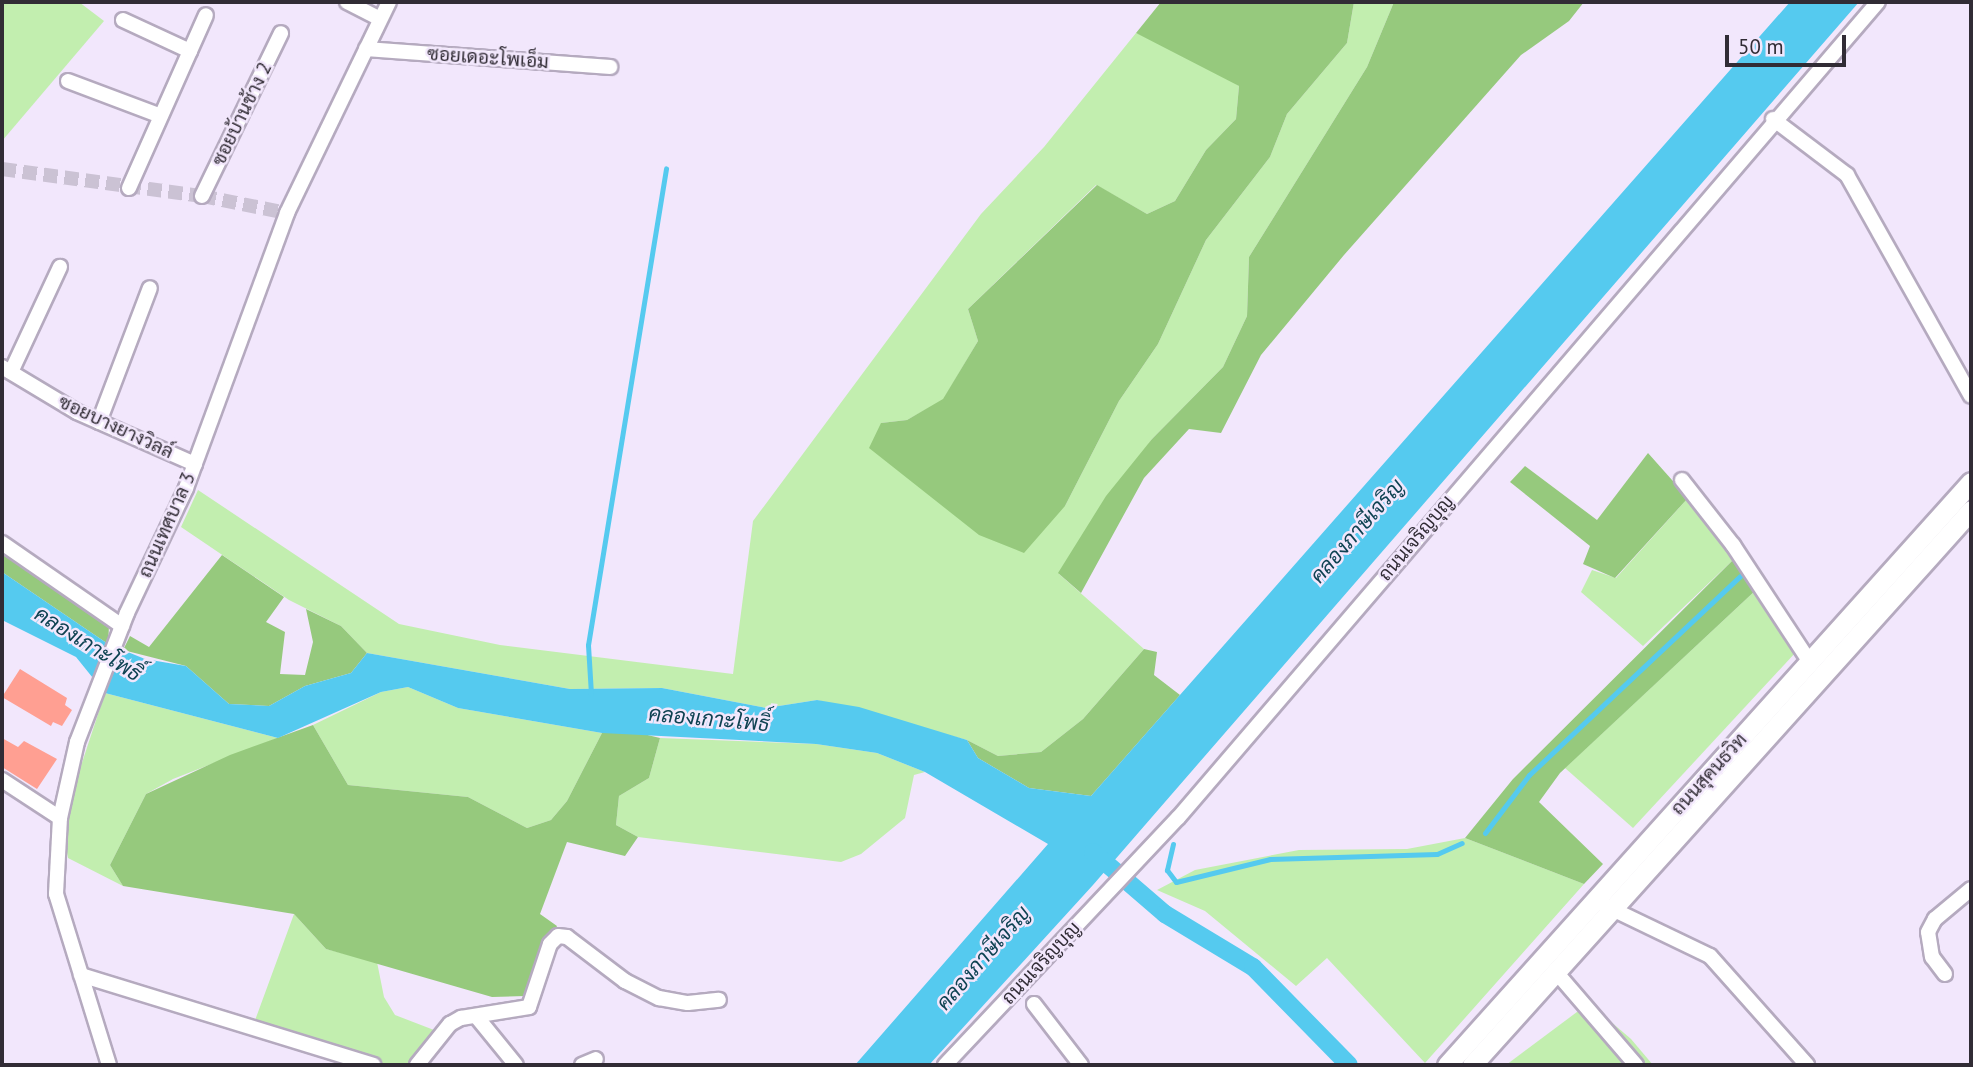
<!DOCTYPE html>
<html>
<head>
<meta charset="utf-8">
<style>
	body { margin:0 }
	#map { position:relative; width:1973px; height:1067px; overflow:hidden; background:#f2e7fc; font-family:"PT Sans",Sarabun,sans-serif }
	div>[style] { position:absolute }
	.green>* { inset:0; background:#c2eeaf }
	.forest>* { inset:0; background:#96c97d }
	.water>* { inset:0; background:#55caef }
	.stream>* { height:5px; margin:-2.5px; padding:0 2.5px; transform-origin:2.5px; border-radius:2.5px; background:#55caef }
	.canal>* { height:18px; margin:-9px; padding:0 9px; transform-origin:9px; border-radius:9px; background:#55caef }
	.building>* { inset:0; background:#ff9f92 }
	.street-tunnel>* { height:14px; margin-top:-7px; transform-origin:0; background:repeating-linear-gradient(90deg,#cbc2d4 0 14px,transparent 0 21px) }
	.roads { filter:drop-shadow(2px 0 #b5aabf) drop-shadow(-2px 0 #b5aabf) drop-shadow(0 2px #b5aabf) drop-shadow(0 -2px #b5aabf) }
	.street>* { height:14px; margin:-7px; padding:0 7px; transform-origin:7px; border-radius:7px; background:#fff }
	.secondary>* { height:19px; margin:-9.5px; padding:0 9.5px; transform-origin:9.5px; border-radius:9.5px; background:#fff }
	span { translate:-50% -50%; white-space:nowrap; text-align:center; line-height:1.15; -webkit-text-stroke:5px #f2e7fc; paint-order:stroke }
	.street-label { font-size:19px; color:#312c35 }
	.water-label { font-size:21px; color:#0e4252; font-style:italic }
	.frame { position:absolute; inset:0; border:4px solid #312c35; pointer-events:none }
	.scale { position:absolute; left:1725px; top:35px; width:121px; height:32px; box-sizing:border-box; border:4px solid #312c35; border-top:0; padding-left:9px; font-size:21px; line-height:24px; white-space:nowrap; color:#312c35; -webkit-text-stroke:5px #f2e7fc; paint-order:stroke }
</style>
</head>
<body>
<div id="map">
	<div class="green">
		<i style="clip-path:polygon(2px 2px,79px 2px,104px 21px,2px 141px)"></i>
		<i style="clip-path:polygon(1354px 2px,1394px 2px,1367px 67px,1249px 257px,1247px 316px,1223px 367px,1152px 439px,1059px 574px,1144px 649px,1083px 719px,1041px 752px,998px 756px,967px 740px,817px 700px,766px 708px,662px 688px,570px 689px,367px 653px,341px 626px,289px 600px,181px 527px,198px 490px,399px 624px,500px 645px,733px 674px,753px 521px,981px 214px,1044px 147px,1136px 33px,1201px 58px,1239px 86px,1236px 119px,1206px 150px,1175px 201px,1147px 214px,1096px 185px,968px 309px,978px 341px,943px 400px,907px 420px,881px 423px,1065px 506px,1119px 401px,1158px 344px,1206px 240px,1270px 157px,1287px 114px,1347px 43px)"></i>
		<i style="clip-path:polygon(1688px 498px,1735px 558px,1643px 646px,1581px 592px,1592px 570px,1616px 578px)"></i>
		<i style="clip-path:polygon(1757px 589px,1796px 652px,1633px 828px,1565px 768px)"></i>
		<i style="clip-path:polygon(408px 687px,458px 708px,602px 733px,567px 801px,551px 820px,527px 828px,468px 797px,348px 785px,313px 725px,381px 692px)"></i>
		<i style="clip-path:polygon(105px 693px,278px 738px,173px 779px,146px 794px,110px 865px,123px 886px,68px 858px,65px 841px,69px 802px)"></i>
		<i style="clip-path:polygon(660px 738px,816px 744px,877px 753px,925px 772px,914px 775px,905px 818px,861px 854px,841px 862px,638px 837px,616px 825px,619px 796px,649px 778px)"></i>
		<i style="clip-path:polygon(1465px 838px,1584px 884px,1425px 1063px,1327px 958px,1296px 986px,1205px 911px,1157px 890px,1195px 870px,1299px 850px,1407px 849px)"></i>
		<i style="clip-path:polygon(294px 914px,326px 949px,377px 962px,384px 997px,395px 1015px,434px 1030px,417px 1065px,345px 1065px,250px 1034px)"></i>
		<i style="clip-path:polygon(1589px 1003px,1631px 1039px,1653px 1065px,1506px 1065px)"></i>
	</div>
	<div class="forest">
		<i style="clip-path:polygon(1161px 2px,1354px 2px,1347px 43px,1287px 114px,1270px 157px,1206px 240px,1158px 344px,1119px 401px,1065px 506px,1024px 553px,979px 535px,869px 448px,881px 423px,907px 420px,943px 399px,978px 341px,968px 309px,1097px 185px,1147px 214px,1175px 201px,1206px 150px,1236px 119px,1239px 86px,1136px 33px)"></i>
		<i style="clip-path:polygon(1394px 2px,1584px 2px,1569px 21px,1521px 55px,1344px 255px,1261px 355px,1221px 433px,1189px 429px,1144px 478px,1081px 593px,1058px 573px,1106px 496px,1152px 439px,1223px 367px,1247px 316px,1249px 257px,1367px 67px)"></i>
		<i style="clip-path:polygon(1648px 453px,1688px 498px,1615px 578px,1583px 564px,1590px 546px,1510px 482px,1525px 466px,1597px 520px)"></i>
		<i style="clip-path:polygon(2px 547px,109px 626px,108px 644px,2px 572px)"></i>
		<i style="clip-path:polygon(222px 555px,284px 597px,266px 622px,285px 632px,280px 674px,305px 675px,313px 642px,306px 609px,341px 626px,367px 653px,351px 673px,305px 686px,269px 706px,229px 704px,186px 666px,123px 650px,130px 636px,149px 647px)"></i>
		<i style="clip-path:polygon(1735px 558px,1757px 589px,1560px 773px,1539px 802px,1603px 864px,1584px 884px,1465px 838px,1513px 779px)"></i>
		<i style="clip-path:polygon(1144px 649px,1157px 652px,1154px 675px,1180px 695px,1091px 796px,1029px 788px,978px 758px,967px 740px,998px 756px,1041px 752px,1083px 719px)"></i>
		<i style="clip-path:polygon(313px 725px,348px 785px,468px 797px,527px 828px,551px 820px,567px 801px,602px 733px,635px 732px,660px 738px,649px 778px,619px 796px,616px 825px,638px 837px,625px 856px,567px 842px,540px 914px,557px 926px,525px 996px,492px 997px,326px 949px,294px 914px,123px 886px,110px 865px,146px 794px,230px 755px)"></i>
	</div>
	<div class="water">
		<i style="clip-path:polygon(1790px 2px,1859px 2px,1093px 885px,929px 1065px,855px 1065px,1048px 844px,925px 772px,877px 753px,816px 744px,602px 733px,458px 708px,408px 687px,381px 692px,278px 738px,105px 693px,76px 657px,2px 620px,2px 572px,108px 644px,145px 659px,186px 666px,229px 704px,269px 706px,305px 686px,351px 673px,367px 653px,570px 689px,662px 688px,766px 708px,817px 700px,859px 707px,967px 740px,978px 758px,1029px 788px,1091px 796px)"></i>
	</div>
	<div class="stream">
		<i style="left:591px;top:694px;width:49px;rotate:-93.5deg"></i>
		<i style="left:588px;top:645px;width:483px;rotate:-80.7deg"></i>
		<i style="left:1485px;top:833px;width:73px;rotate:-52.8deg"></i>
		<i style="left:1529px;top:775px;width:290px;rotate:-43.3deg"></i>
		<i style="left:1173px;top:844px;width:27px;rotate:103deg"></i>
		<i style="left:1167px;top:870px;width:15px;rotate:53deg"></i>
		<i style="left:1176px;top:882px;width:97px;rotate:-13.7deg"></i>
		<i style="left:1270px;top:859px;width:167px;rotate:-1.7deg"></i>
		<i style="left:1437px;top:854px;width:27px;rotate:-24deg"></i>
	</div>
	<div class="canal">
		<i style="left:1093px;top:852px;width:95px;rotate:40.7deg"></i>
		<i style="left:1165px;top:914px;width:103px;rotate:31.1deg"></i>
		<i style="left:1253px;top:967px;width:137px;rotate:45.6deg"></i>
	</div>
	<div class="building">
		<i style="clip-path:polygon(20px 669px,67px 698px,65px 705px,72px 710px,62px 726px,53px 722px,51px 726px,2px 697px)"></i>
		<i style="clip-path:polygon(2px 738px,18px 747px,24px 741px,57px 759px,37px 789px,2px 767px)"></i>
	</div>
	<div class="street-tunnel">
		<i style="left:2px;top:169px;width:202px;rotate:7.7deg"></i>
		<i style="left:202px;top:196px;width:87px;rotate:11.3deg"></i>
	</div>
	<div class="roads">
		<div class="street">
			<i style="left:347px;top:2px;width:37px;rotate:27deg"></i>
			<i style="left:123px;top:20px;width:74px;rotate:24.8deg"></i>
			<i style="left:366px;top:49px;width:245px;rotate:4.2deg"></i>
			<i style="left:68px;top:81px;width:99px;rotate:20.6deg"></i>
			<i style="left:1773px;top:119px;width:93px;rotate:37.1deg"></i>
			<i style="left:1847px;top:175px;width:253px;rotate:60.7deg"></i>
			<i style="left:129px;top:188px;width:189px;rotate:-66deg"></i>
			<i style="left:202px;top:196px;width:181px;rotate:-64.1deg"></i>
			<i style="left:2px;top:367px;width:87px;rotate:31deg"></i>
			<i style="left:77px;top:412px;width:129px;rotate:23.8deg"></i>
			<i style="left:11px;top:372px;width:116px;rotate:-65deg"></i>
			<i style="left:99px;top:422px;width:143px;rotate:-69.2deg"></i>
			<i style="left:1682px;top:480px;width:83px;rotate:51.9deg"></i>
			<i style="left:1733px;top:545px;width:140px;rotate:56.7deg"></i>
			<i style="left:2px;top:543px;width:146px;rotate:34.7deg"></i>
			<i style="left:2px;top:780px;width:69px;rotate:33.2deg"></i>
			<i style="left:1606px;top:906px;width:115px;rotate:25.7deg"></i>
			<i style="left:1710px;top:956px;width:146px;rotate:48.3deg"></i>
			<i style="left:1556px;top:972px;width:123px;rotate:49.3deg"></i>
			<i style="left:1945px;top:974px;width:21px;rotate:-127deg"></i>
			<i style="left:1932px;top:957px;width:25px;rotate:-99deg"></i>
			<i style="left:1928px;top:932px;width:15px;rotate:-62deg"></i>
			<i style="left:1935px;top:919px;width:47px;rotate:-39.8deg"></i>
			<i style="left:81px;top:975px;width:306px;rotate:17.1deg"></i>
			<i style="left:1034px;top:1004px;width:77px;rotate:52.4deg"></i>
			<i style="left:476px;top:1016px;width:63px;rotate:50.8deg"></i>
			<i style="left:109px;top:1065px;width:179px;rotate:-107.2deg"></i>
			<i style="left:56px;top:894px;width:76px;rotate:-87deg"></i>
			<i style="left:60px;top:818px;width:78px;rotate:-77.4deg"></i>
			<i style="left:77px;top:742px;width:138px;rotate:-68.8deg"></i>
			<i style="left:127px;top:613px;width:138px;rotate:-64.7deg"></i>
			<i style="left:186px;top:488px;width:293px;rotate:-69.8deg"></i>
			<i style="left:287px;top:213px;width:234px;rotate:-64.2deg"></i>
			<i style="left:417px;top:1065px;width:53px;rotate:-51.2deg"></i>
			<i style="left:450px;top:1024px;width:13px;rotate:-29deg"></i>
			<i style="left:461px;top:1018px;width:69px;rotate:-9.2deg"></i>
			<i style="left:529px;top:1007px;width:66px;rotate:-71.6deg"></i>
			<i style="left:550px;top:944px;width:11px;rotate:-45deg"></i>
			<i style="left:558px;top:936px;width:9px;rotate:6deg"></i>
			<i style="left:567px;top:937px;width:73px;rotate:37.2deg"></i>
			<i style="left:625px;top:981px;width:38px;rotate:27deg"></i>
			<i style="left:659px;top:998px;width:29px;rotate:10deg"></i>
			<i style="left:688px;top:1003px;width:31px;rotate:-6deg"></i>
			<i style="left:582px;top:1065px;width:15px;rotate:-23deg"></i>
			<i style="left:945px;top:1065px;width:340px;rotate:-46.7deg"></i>
			<i style="left:1178px;top:818px;width:1075px;rotate:-49.38deg"></i>
		</div>
		<div class="secondary">
			<i style="left:1447px;top:1065px;width:784px;rotate:-48.05deg"></i>
			<i style="left:1472px;top:1065px;width:746px;rotate:-48.04deg"></i>
		</div>
	</div>
	<div class="street-label">
		<span style="left:488px;top:58px;rotate:4deg">ซอยเดอะโพเอ็ม</span>
		<span style="left:242px;top:114px;rotate:-64deg">ซอยบ้านช้าง 2</span>
		<span style="left:116px;top:427px;rotate:25deg">ซอยบางยางวิลล์</span>
		<span style="left:167px;top:525px;rotate:-66deg">ถนนเทศบาล 3</span>
		<span style="left:1416px;top:538px;rotate:-50deg">ถนนเจริญบุญ</span>
		<span style="left:1709px;top:774px;rotate:-48deg">ถนนสุคนธวิท</span>
		<span style="left:1041px;top:963px;rotate:-47deg">ถนนเจริญบุญ</span>
	</div>
	<div class="water-label">
		<span style="left:1357px;top:531px;rotate:-49deg">คลองภาษีเจริญ</span>
		<span style="left:88px;top:644px;rotate:32deg">คลองเกาะโพธิ์</span>
		<span style="left:709px;top:719px;rotate:5deg">คลองเกาะโพธิ์</span>
		<span style="left:983px;top:958px;rotate:-49deg">คลองภาษีเจริญ</span>
	</div>
	<div class="frame"></div>
	<div class="scale">50 m</div>
</div>
</body>
</html>
